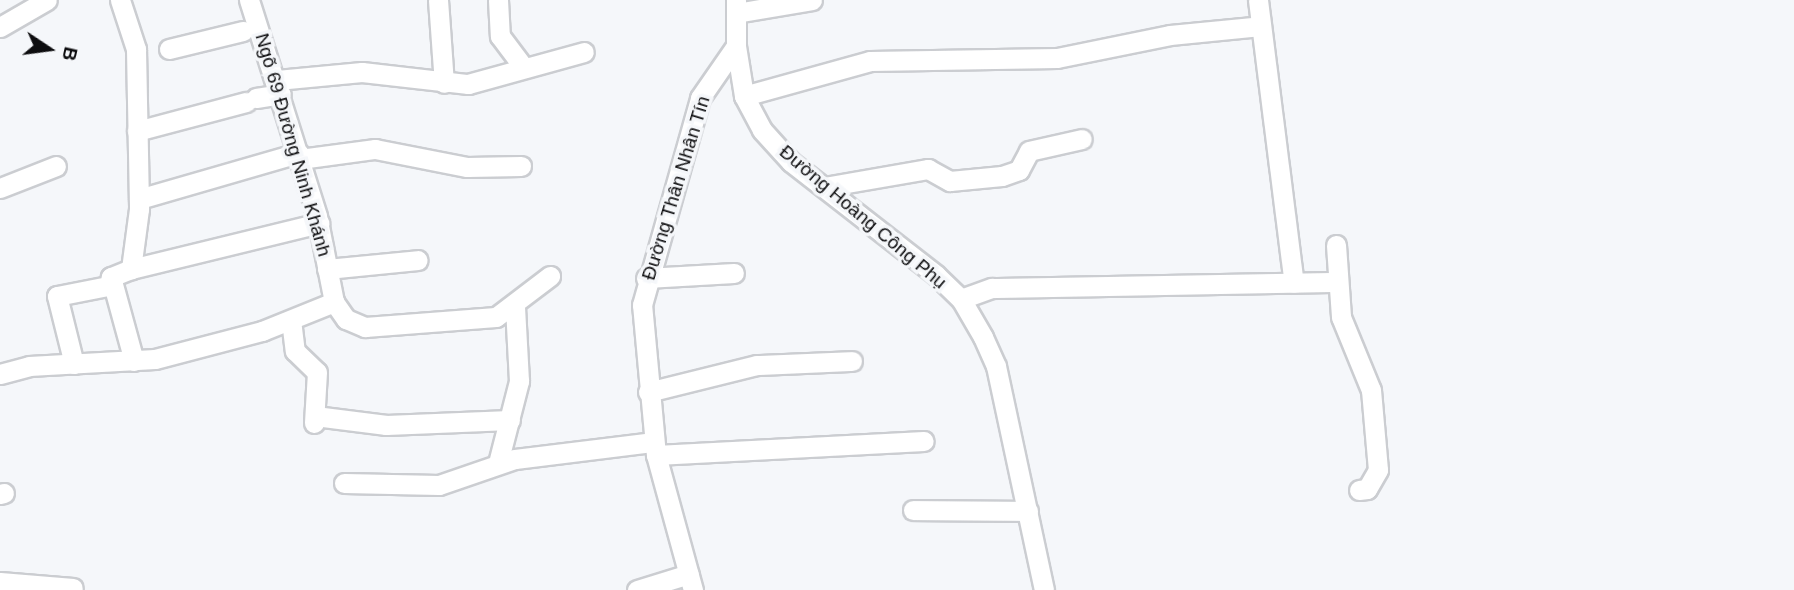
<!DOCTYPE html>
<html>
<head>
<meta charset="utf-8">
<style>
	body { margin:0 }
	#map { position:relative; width:1794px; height:590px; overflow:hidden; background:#f5f7fa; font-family:Arial,sans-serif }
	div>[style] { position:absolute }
	.roads { filter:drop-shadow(2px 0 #cbcdd1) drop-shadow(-2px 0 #cbcdd1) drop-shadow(0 2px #cbcdd1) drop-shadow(0 -2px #cbcdd1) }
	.minor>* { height:19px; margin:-9.5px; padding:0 9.5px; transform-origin:9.5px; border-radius:9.5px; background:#fff }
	span { translate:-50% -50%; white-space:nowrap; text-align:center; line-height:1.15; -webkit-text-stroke:7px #f5f7fa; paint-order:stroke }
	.street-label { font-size:19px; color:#0d0d0f }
	.north { position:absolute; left:14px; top:14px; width:70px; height:70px; -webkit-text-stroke:5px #f5f7fa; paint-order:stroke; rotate:103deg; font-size:19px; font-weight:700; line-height:28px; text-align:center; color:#0d0d0f }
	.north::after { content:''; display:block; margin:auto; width:24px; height:32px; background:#0d0d0f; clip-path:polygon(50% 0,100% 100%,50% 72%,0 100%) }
</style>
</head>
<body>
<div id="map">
	<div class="roads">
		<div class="minor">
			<i style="left:120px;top:0;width:52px;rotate:71.9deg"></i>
			<i style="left:136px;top:49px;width:160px;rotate:88.9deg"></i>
			<i style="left:139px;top:209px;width:61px;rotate:97.6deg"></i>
			<i style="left:131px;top:269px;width:22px;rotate:158deg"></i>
			<i style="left:111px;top:277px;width:87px;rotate:74.7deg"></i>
			<i style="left:249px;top:0;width:226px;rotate:72.5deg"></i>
			<i style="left:317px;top:216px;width:88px;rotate:78.8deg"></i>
			<i style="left:334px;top:302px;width:21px;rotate:55deg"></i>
			<i style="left:346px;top:319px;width:21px;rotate:23deg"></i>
			<i style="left:365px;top:327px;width:131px;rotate:-4.4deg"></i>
			<i style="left:496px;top:317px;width:68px;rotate:-37.2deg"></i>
			<i style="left:438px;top:0;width:83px;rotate:85.9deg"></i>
			<i style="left:498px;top:0;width:36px;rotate:87deg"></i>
			<i style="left:500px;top:36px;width:40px;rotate:53deg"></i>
			<i style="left:1258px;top:0;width:285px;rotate:82.8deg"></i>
			<i style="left:736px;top:13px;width:77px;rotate:-9.7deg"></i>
			<i style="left:0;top:27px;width:54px;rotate:-29.9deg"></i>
			<i style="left:736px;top:46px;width:51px;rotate:80.9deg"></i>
			<i style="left:744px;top:96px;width:38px;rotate:62deg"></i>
			<i style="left:762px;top:130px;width:43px;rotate:47.8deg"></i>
			<i style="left:791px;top:162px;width:184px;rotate:37.9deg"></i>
			<i style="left:936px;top:275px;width:35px;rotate:44deg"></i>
			<i style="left:961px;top:299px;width:44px;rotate:59.9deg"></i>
			<i style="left:983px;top:337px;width:32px;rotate:66deg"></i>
			<i style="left:996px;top:366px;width:229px;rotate:77.9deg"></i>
			<i style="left:169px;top:49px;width:76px;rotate:-13.7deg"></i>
			<i style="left:277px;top:80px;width:85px;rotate:-5.4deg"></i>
			<i style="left:362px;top:72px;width:107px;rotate:6.5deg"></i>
			<i style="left:468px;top:84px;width:120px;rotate:-15.4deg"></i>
			<i style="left:744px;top:96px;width:131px;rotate:-15.5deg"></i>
			<i style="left:870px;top:61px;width:187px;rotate:-0.9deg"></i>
			<i style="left:1057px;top:58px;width:115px;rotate:-11.5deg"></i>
			<i style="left:1170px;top:35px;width:91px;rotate:-5.6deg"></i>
			<i style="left:256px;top:98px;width:25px;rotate:-9deg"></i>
			<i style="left:137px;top:131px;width:113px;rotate:-14.9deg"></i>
			<i style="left:300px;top:159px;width:76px;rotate:-7.6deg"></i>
			<i style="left:375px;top:149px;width:94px;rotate:11.1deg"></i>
			<i style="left:467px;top:167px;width:54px;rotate:-1.1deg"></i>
			<i style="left:824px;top:187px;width:106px;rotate:-9.8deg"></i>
			<i style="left:928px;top:169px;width:25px;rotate:29deg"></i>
			<i style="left:950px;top:181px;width:52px;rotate:-5.5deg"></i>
			<i style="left:1002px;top:176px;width:18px;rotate:-19deg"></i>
			<i style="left:1019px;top:170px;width:21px;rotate:-62deg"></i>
			<i style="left:1029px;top:151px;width:54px;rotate:-12.8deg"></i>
			<i style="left:0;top:188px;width:60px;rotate:-21.4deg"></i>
			<i style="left:139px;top:199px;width:166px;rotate:-16.1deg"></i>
			<i style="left:1336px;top:245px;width:72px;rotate:86deg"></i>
			<i style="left:1341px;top:317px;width:79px;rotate:67.7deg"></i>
			<i style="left:1371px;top:390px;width:80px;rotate:85deg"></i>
			<i style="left:1378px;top:470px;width:22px;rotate:120deg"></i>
			<i style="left:1367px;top:489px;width:8px;rotate:173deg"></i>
			<i style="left:131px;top:269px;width:194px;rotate:-13.7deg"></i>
			<i style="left:327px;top:269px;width:91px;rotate:-5.6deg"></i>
			<i style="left:646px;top:278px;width:88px;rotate:-3.3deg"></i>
			<i style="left:961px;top:299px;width:33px;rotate:-20deg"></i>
			<i style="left:992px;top:288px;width:344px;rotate:-1deg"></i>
			<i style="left:291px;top:320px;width:31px;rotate:83deg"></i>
			<i style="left:295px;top:351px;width:30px;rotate:44deg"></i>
			<i style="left:317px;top:372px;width:51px;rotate:93.4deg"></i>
			<i style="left:74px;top:364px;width:70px;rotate:-104deg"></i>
			<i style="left:57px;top:296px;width:57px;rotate:-11.1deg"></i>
			<i style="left:0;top:374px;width:30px;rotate:-15deg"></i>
			<i style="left:29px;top:366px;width:126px;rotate:-3.2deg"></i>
			<i style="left:155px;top:359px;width:111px;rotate:-14.7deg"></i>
			<i style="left:262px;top:331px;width:78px;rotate:-21.9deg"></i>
			<i style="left:648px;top:392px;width:112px;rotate:-13.9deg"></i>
			<i style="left:757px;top:365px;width:95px;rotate:-2.4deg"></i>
			<i style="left:315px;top:416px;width:72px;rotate:7.2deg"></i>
			<i style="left:386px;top:425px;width:124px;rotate:-2.3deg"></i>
			<i style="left:656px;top:455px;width:268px;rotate:-3deg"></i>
			<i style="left:498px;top:463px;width:85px;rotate:-75.6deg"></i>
			<i style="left:519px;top:381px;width:75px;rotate:-93.1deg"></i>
			<i style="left:344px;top:483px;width:95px;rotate:1.2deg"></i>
			<i style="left:439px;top:485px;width:80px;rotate:-18.9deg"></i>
			<i style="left:515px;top:459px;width:140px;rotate:-7deg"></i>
			<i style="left:0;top:494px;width:4px;rotate:-14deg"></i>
			<i style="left:913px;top:510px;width:115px;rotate:0.5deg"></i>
			<i style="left:0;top:582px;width:73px;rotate:4.7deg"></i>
			<i style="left:637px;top:590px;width:54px;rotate:-17.1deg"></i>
			<i style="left:693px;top:590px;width:140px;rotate:-105.3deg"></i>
			<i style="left:656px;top:455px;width:151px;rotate:-95.3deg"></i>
			<i style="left:642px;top:305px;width:215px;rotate:-74.3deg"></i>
			<i style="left:700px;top:98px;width:63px;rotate:-55.3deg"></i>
			<i style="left:736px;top:46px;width:46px;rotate:-90deg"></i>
		</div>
	</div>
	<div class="street-label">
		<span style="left:293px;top:145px;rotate:74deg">Ngõ 69 Đường Ninh Khánh</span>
		<span style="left:676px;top:188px;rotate:-73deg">Đường Thân Nhân Tín</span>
		<span style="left:863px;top:217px;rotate:40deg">Đường Hoàng Công Phụ</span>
	</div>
	<div class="north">B</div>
</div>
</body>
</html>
